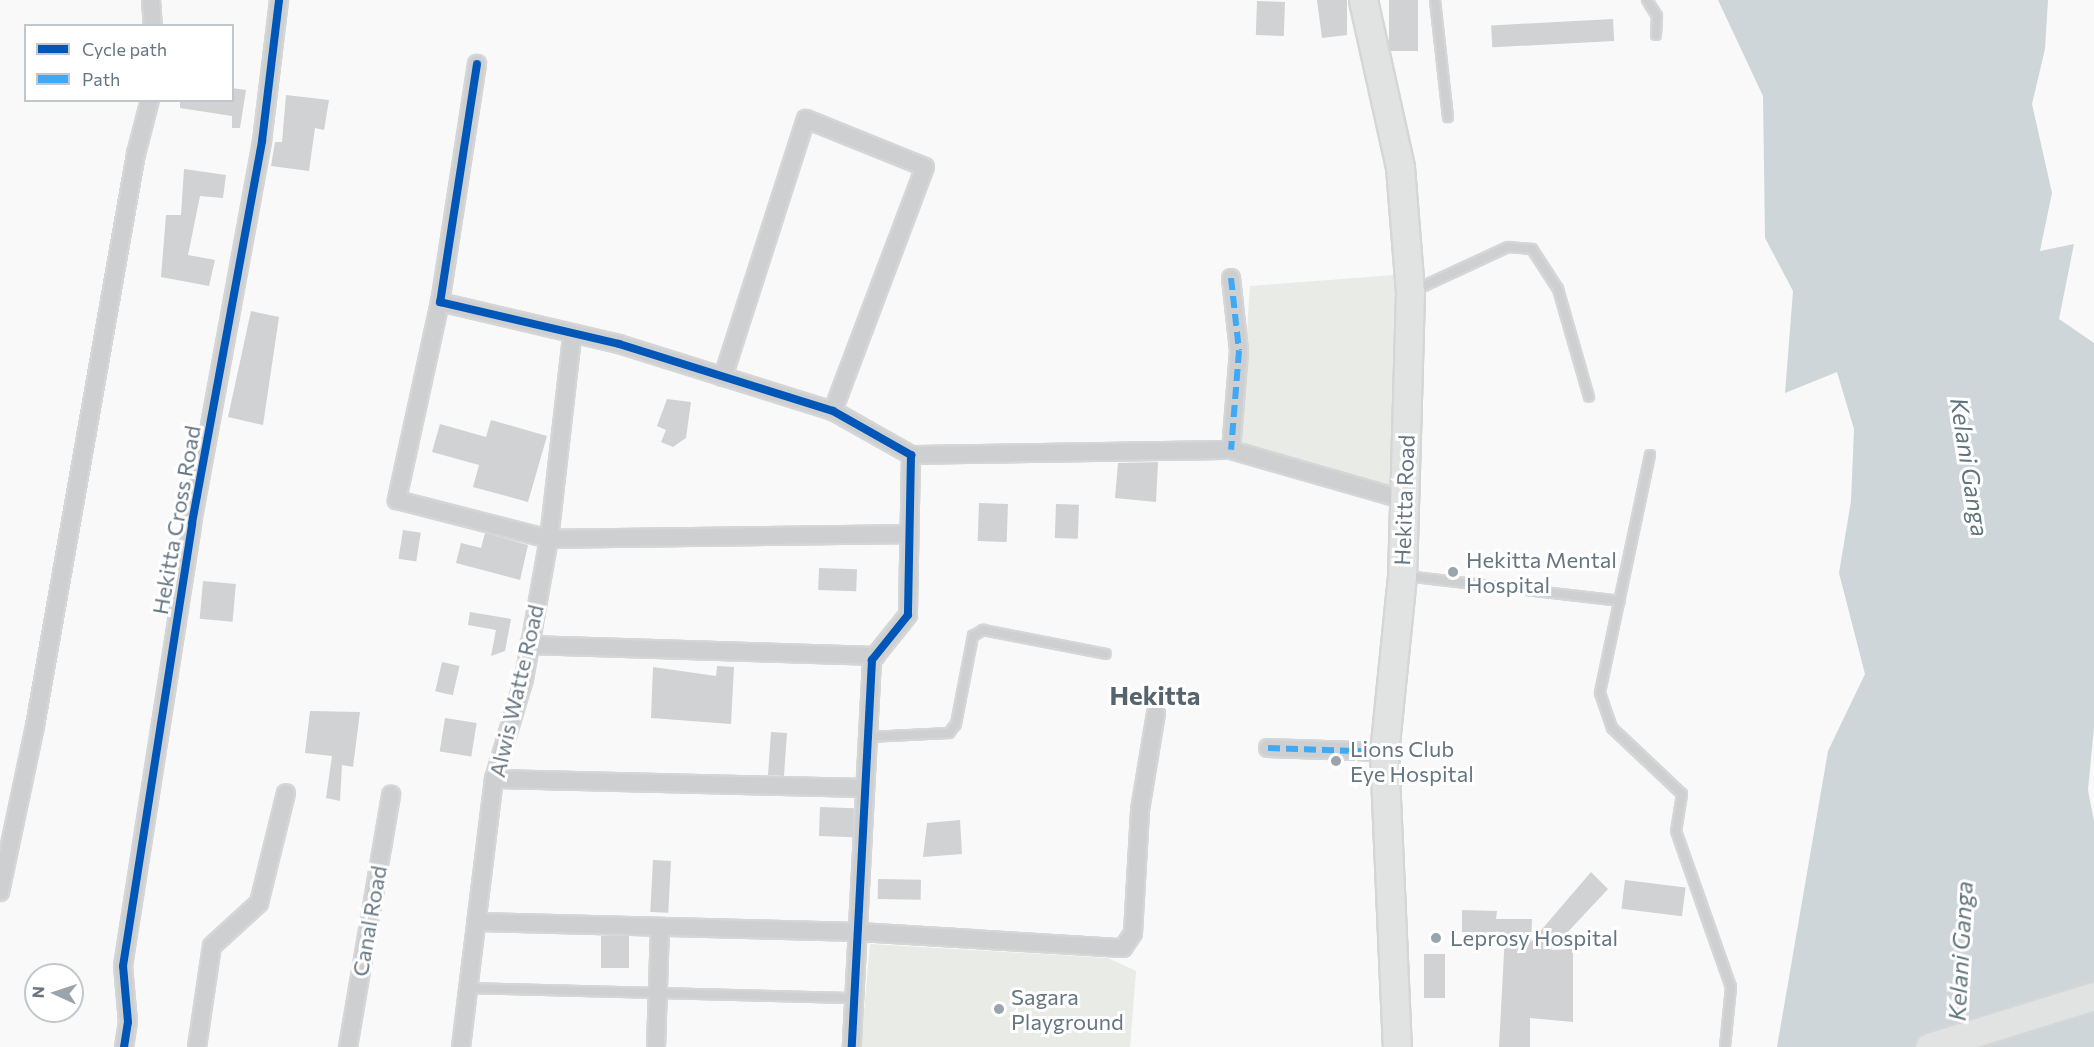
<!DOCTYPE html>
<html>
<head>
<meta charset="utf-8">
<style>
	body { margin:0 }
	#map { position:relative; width:2094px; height:1047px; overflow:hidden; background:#f9f9f9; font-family:Commissioner,sans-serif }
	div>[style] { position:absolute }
	.green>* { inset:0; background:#e8ebe6 }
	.water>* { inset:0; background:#ced6d9 }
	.building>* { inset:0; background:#d0d2d3; transform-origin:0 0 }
	.roads { filter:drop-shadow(2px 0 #d5d6d7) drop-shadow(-2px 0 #d5d6d7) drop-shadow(0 2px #d5d6d7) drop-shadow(0 -2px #d5d6d7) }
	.service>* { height:8px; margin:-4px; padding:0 4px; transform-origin:4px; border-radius:4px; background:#cecfd0 }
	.minor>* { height:16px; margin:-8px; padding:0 8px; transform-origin:8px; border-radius:8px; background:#cecfd0 }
	.primary>* { height:27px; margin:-13.5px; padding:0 13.5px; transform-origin:13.5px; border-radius:13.5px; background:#e1e2e2 }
	.quiet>* { height:6px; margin-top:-3px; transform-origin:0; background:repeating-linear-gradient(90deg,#3fa9f5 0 12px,transparent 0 18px) }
	.cycleway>* { height:8px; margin:-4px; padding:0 4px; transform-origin:4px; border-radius:4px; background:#0057b8 }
	.dots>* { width:16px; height:16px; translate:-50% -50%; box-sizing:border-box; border:3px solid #fff; border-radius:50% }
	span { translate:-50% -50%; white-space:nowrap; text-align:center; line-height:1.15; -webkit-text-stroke:6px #fff; paint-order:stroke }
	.street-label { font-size:22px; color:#657683 }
	.poi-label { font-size:22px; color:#657683 }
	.left { translate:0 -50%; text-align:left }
	.water-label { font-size:24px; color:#60757c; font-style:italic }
	.quarter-label { font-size:26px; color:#57646e; font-weight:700 }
	.legend { position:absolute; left:24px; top:24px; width:210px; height:78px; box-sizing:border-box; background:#fff; border:2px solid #c1c8cd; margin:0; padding:8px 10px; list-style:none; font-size:18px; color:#657683 }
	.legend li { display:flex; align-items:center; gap:12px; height:30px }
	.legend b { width:30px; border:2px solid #c1c8cd }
	.north { position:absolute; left:24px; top:963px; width:60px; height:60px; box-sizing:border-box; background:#fff; border:2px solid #c1c8cd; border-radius:50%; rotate:273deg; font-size:16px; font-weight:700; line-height:24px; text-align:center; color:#657683 }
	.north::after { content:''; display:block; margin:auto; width:21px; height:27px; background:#99a4ac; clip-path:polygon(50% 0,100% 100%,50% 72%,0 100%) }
</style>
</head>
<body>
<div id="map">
	<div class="green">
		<i style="clip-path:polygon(1395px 275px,1396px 487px,1248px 447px,1240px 439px,1250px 286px)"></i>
		<i style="clip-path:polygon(870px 944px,1108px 958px,1136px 971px,1130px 1047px,861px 1047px)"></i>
	</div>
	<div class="water">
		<i style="clip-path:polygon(1718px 0,2048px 0,2045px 49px,2032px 104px,2052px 193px,2040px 251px,2074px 244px,2059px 319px,2094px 343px,2094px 727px,2088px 790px,2094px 821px,2094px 1047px,1777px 1047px,1828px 751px,1865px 674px,1839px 573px,1851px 501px,1854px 429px,1837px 372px,1785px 393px,1793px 291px,1765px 238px,1763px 96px)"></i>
	</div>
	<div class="building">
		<i style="clip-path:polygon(1317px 0,1347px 0,1347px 35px,1322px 38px)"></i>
		<i style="left:1389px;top:0;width:29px;height:51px"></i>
		<i style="left:1257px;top:1px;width:28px;height:34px;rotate:2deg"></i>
		<i style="left:1613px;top:19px;width:22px;height:122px;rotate:87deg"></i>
		<i style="clip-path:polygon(232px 88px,246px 90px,240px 128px,232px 128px,232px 116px,180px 108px,180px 100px,232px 100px)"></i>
		<i style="clip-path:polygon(286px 95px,329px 100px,324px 130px,315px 128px,309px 171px,271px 166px,275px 142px,282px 142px)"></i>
		<i style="clip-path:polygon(184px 169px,226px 175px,223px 198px,200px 196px,188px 255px,215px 260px,209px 286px,161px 277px,166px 215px,181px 215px)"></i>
		<i style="clip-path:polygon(251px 311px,279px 317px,263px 425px,228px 417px)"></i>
		<i style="clip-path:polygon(667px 399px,691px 402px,686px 438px,673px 447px,661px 442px,666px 430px,657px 426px)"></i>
		<i style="clip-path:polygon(491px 420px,547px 436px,528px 502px,473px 487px,479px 465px,432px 452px,440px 424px,486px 437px)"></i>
		<i style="clip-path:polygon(1158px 462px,1156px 502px,1115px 498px,1118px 463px)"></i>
		<i style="left:979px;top:503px;width:29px;height:38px;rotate:2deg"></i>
		<i style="left:1056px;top:504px;width:23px;height:34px;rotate:2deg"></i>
		<i style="left:403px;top:530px;width:18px;height:29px;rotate:9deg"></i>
		<i style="clip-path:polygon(485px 533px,528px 545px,520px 580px,456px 563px,461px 543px,481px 548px)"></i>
		<i style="left:819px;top:568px;width:38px;height:22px;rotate:2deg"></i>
		<i style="left:203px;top:581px;width:33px;height:38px;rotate:5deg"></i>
		<i style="clip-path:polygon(470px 612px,511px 619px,505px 651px,491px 656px,496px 630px,468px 625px)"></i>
		<i style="left:442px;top:662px;width:18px;height:30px;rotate:13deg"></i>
		<i style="clip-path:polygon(717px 666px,734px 667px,731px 724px,651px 718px,653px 667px,716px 676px)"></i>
		<i style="clip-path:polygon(310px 711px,360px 712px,353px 767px,342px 765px,340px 801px,326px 798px,332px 756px,305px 753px)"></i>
		<i style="left:445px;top:718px;width:32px;height:34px;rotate:9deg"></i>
		<i style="left:771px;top:732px;width:16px;height:43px;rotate:4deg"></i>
		<i style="left:820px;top:807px;width:34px;height:29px;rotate:2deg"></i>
		<i style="clip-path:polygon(960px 820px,962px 854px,923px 857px,927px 823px)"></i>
		<i style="left:653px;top:860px;width:18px;height:52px;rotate:3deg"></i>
		<i style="clip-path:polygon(1591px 872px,1608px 889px,1551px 950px,1573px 949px,1573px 1022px,1530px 1018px,1530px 1047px,1499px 1047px,1505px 934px,1462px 932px,1462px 910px,1497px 911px,1496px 919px,1532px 919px,1531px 942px)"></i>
		<i style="left:878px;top:879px;width:43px;height:20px;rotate:1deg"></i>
		<i style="left:1625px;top:880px;width:61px;height:29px;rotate:7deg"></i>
		<i style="left:601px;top:936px;width:28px;height:32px"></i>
		<i style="left:1424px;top:954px;width:21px;height:44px"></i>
	</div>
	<div class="roads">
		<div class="service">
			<i style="left:1435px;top:0;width:118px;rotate:83.7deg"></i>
			<i style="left:1647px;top:0;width:19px;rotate:58deg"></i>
			<i style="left:1657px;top:16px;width:19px;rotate:93deg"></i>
			<i style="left:1413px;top:291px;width:105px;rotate:-24.9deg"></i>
			<i style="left:1508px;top:247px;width:24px;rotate:5deg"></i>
			<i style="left:1532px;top:249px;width:48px;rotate:57deg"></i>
			<i style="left:1558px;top:289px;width:112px;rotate:74deg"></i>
			<i style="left:1650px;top:455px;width:243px;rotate:101.9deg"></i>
			<i style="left:1600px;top:693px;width:37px;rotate:71deg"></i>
			<i style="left:1612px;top:728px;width:96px;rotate:43.3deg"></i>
			<i style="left:1682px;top:794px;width:37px;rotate:99deg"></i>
			<i style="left:1676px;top:831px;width:165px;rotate:70.6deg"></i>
			<i style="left:1731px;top:987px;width:60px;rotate:95.7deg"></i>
			<i style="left:1405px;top:576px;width:216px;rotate:6.6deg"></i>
			<i style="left:869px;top:737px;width:80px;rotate:-2.9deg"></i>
			<i style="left:949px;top:733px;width:11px;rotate:-52deg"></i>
			<i style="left:956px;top:724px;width:90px;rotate:-79.1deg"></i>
			<i style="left:973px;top:636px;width:12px;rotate:-31deg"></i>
			<i style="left:983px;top:630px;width:125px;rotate:11deg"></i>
			<i style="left:470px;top:988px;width:385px;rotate:1.5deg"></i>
		</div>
		<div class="minor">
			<i style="left:151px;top:0;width:26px;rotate:86deg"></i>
			<i style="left:477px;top:64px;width:241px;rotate:98.8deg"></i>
			<i style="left:440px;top:302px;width:184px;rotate:13.2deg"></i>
			<i style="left:619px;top:344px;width:224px;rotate:17.4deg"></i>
			<i style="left:833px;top:411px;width:90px;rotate:29.4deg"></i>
			<i style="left:911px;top:455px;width:160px;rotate:91.1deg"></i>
			<i style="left:908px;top:615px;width:58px;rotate:128.7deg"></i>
			<i style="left:872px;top:660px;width:388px;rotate:93deg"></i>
			<i style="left:1231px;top:278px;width:73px;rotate:83.7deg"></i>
			<i style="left:1239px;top:351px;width:99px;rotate:94.6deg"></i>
			<i style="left:440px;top:302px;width:203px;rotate:102.3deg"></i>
			<i style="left:397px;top:500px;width:157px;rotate:14.4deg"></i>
			<i style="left:549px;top:539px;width:359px;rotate:-0.8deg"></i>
			<i style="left:723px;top:377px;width:271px;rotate:-72.2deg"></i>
			<i style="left:806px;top:119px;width:128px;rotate:22deg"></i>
			<i style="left:925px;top:167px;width:261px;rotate:110.7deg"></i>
			<i style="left:911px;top:455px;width:320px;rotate:-0.9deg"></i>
			<i style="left:1231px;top:450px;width:181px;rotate:16deg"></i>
			<i style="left:529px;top:645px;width:347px;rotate:1.8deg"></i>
			<i style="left:1268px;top:748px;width:116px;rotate:2deg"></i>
			<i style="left:494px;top:779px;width:371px;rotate:1.4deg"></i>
			<i style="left:0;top:892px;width:170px;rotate:-78.1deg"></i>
			<i style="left:35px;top:726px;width:581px;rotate:-79.99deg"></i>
			<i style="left:136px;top:154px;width:56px;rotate:-75.5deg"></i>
			<i style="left:479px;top:922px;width:380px;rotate:1.5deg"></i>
			<i style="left:859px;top:932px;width:264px;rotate:3.5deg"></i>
			<i style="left:1123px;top:948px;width:18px;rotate:-56deg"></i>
			<i style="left:1133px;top:933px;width:123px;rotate:-86.7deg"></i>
			<i style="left:1140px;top:810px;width:98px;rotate:-80.6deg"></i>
			<i style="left:124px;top:1047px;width:25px;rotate:-81deg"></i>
			<i style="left:128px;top:1022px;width:56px;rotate:-95.1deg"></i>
			<i style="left:123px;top:966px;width:448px;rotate:-81.1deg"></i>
			<i style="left:192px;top:523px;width:388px;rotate:-79.6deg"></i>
			<i style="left:262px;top:141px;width:142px;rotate:-83.1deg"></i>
			<i style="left:197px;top:1047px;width:102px;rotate:-81.6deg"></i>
			<i style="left:212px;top:946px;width:64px;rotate:-42.5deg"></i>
			<i style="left:259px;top:903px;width:113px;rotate:-76.2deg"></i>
			<i style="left:348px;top:1047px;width:256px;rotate:-80.3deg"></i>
			<i style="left:461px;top:1047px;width:270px;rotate:-83deg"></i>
			<i style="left:494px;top:779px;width:104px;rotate:-73.3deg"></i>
			<i style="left:524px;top:679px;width:142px;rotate:-79.9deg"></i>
			<i style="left:549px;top:539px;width:204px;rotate:-83.5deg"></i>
			<i style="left:656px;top:1047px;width:118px;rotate:-88.1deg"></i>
		</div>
		<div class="primary">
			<i style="left:1363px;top:0;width:171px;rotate:77.5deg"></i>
			<i style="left:1400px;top:167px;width:125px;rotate:85.4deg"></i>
			<i style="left:1410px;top:292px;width:284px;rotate:91.6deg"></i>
			<i style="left:1402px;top:576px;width:177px;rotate:95.8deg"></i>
			<i style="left:1384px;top:752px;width:295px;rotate:87.5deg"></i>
			<i style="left:1929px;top:1047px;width:173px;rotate:-17.2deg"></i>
		</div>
	</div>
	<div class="quiet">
		<i style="left:1231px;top:278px;width:73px;rotate:83.7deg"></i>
		<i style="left:1239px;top:351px;width:99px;rotate:94.6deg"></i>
		<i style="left:1268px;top:748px;width:116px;rotate:2deg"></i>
	</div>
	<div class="cycleway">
		<i style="left:477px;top:64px;width:241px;rotate:98.8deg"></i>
		<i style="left:440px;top:302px;width:184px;rotate:13.2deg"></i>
		<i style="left:619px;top:344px;width:224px;rotate:17.4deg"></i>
		<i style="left:833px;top:411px;width:90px;rotate:29.4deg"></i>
		<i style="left:911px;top:455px;width:160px;rotate:91.1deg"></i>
		<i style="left:908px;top:615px;width:58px;rotate:128.7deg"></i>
		<i style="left:872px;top:660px;width:388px;rotate:93deg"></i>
		<i style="left:124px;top:1047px;width:25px;rotate:-81deg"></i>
		<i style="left:128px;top:1022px;width:56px;rotate:-95.1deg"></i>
		<i style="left:123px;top:966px;width:448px;rotate:-81.1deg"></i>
		<i style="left:192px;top:523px;width:388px;rotate:-79.6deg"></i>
		<i style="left:262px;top:141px;width:142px;rotate:-83.1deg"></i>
	</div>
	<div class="dots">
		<i style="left:1453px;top:572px;background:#99a4ac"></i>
		<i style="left:1336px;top:761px;background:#99a4ac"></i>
		<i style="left:1436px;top:938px;background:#99a4ac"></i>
		<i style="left:999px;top:1009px;background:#99a4ac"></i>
	</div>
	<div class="street-label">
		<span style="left:1404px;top:500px;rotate:-88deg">Hekitta Road</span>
		<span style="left:176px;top:520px;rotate:-80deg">Hekitta Cross Road</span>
		<span style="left:516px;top:691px;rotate:-77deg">Alwis Watte Road</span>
		<span style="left:369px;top:921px;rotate:-80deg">Canal Road</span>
	</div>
	<div class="poi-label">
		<span class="left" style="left:1466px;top:572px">Hekitta Mental<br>Hospital</span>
		<span class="left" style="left:1350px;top:761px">Lions Club<br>Eye Hospital</span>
		<span class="left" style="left:1450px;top:938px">Leprosy Hospital</span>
		<span class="left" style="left:1011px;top:1009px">Sagara<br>Playground</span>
	</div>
	<div class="water-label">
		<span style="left:1970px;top:467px;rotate:81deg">Kelani Ganga</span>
		<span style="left:1960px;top:951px;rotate:-87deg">Kelani Ganga</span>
	</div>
	<div class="quarter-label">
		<span style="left:1155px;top:695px">Hekitta</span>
	</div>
	<ul class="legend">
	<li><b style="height:8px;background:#0057b8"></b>Cycle path</li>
	<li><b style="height:8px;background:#3fa9f5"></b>Path</li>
	</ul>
	<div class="north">N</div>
</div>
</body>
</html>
